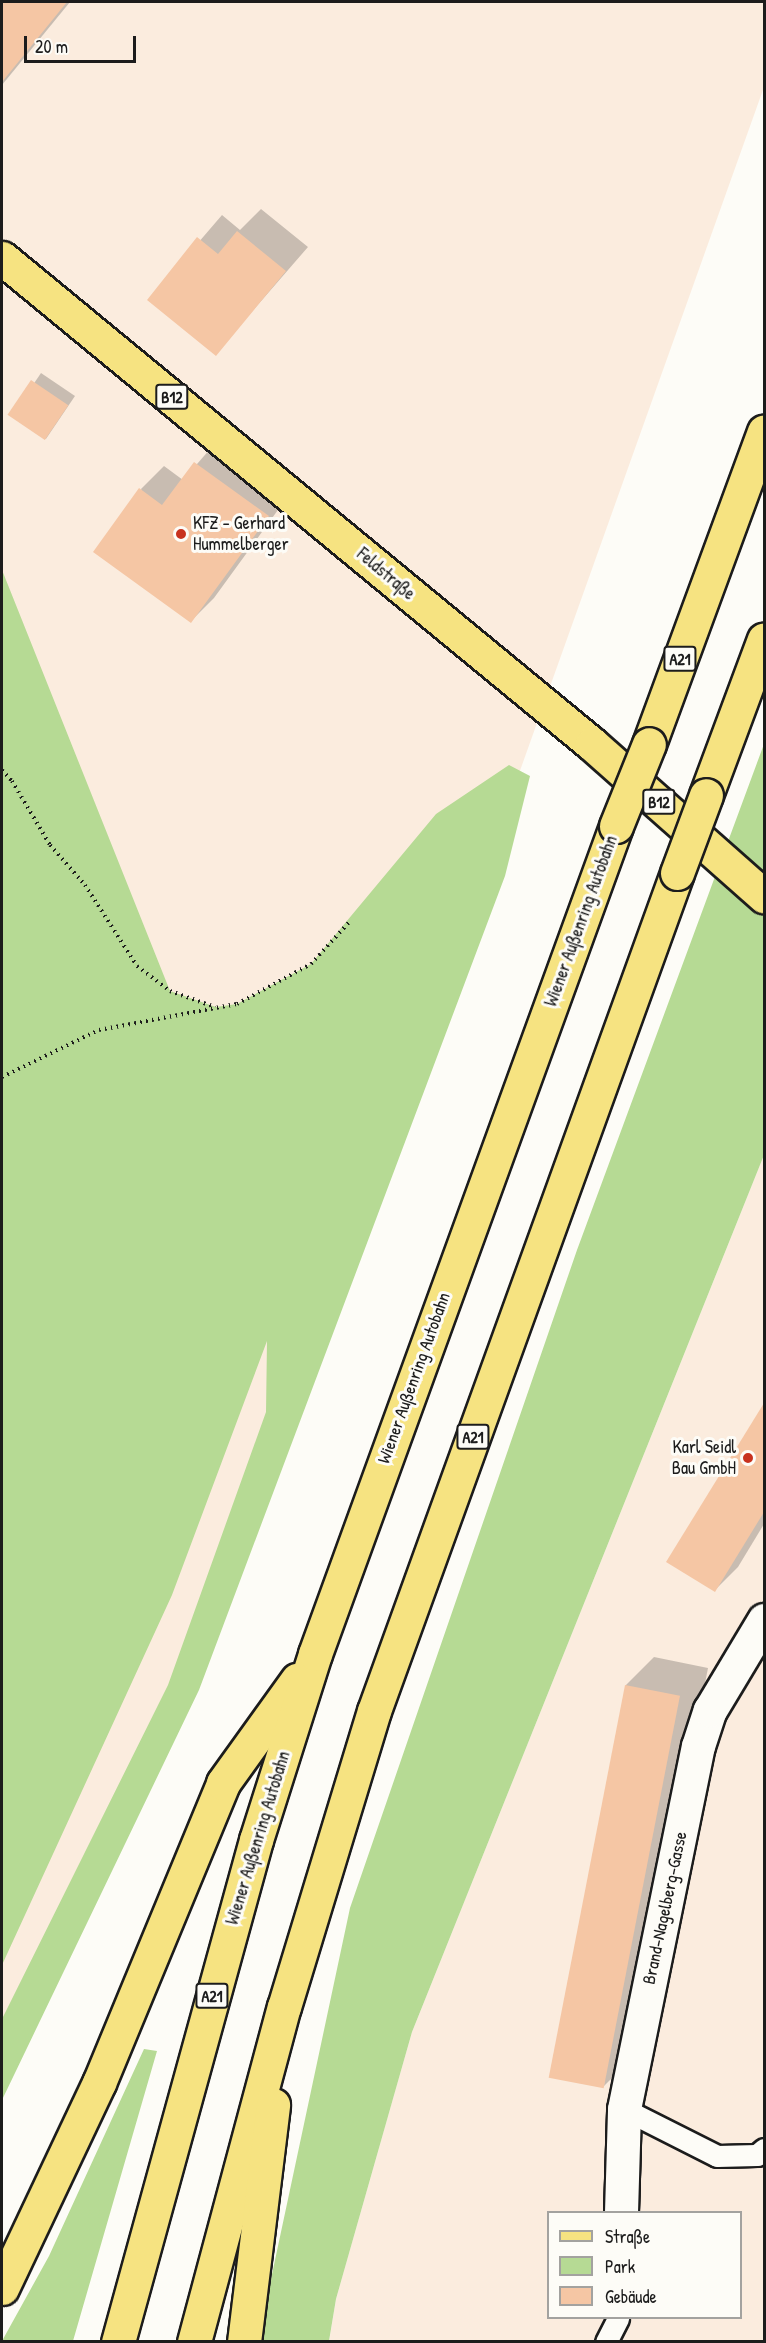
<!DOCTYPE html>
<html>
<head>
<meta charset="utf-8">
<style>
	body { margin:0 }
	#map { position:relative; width:766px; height:2343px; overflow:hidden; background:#fdfcf7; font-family:"Patrick Hand",sans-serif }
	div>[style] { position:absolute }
	.built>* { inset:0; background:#fbecde }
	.green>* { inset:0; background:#b6da94 }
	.shadow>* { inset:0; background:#0003; transform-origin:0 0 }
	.building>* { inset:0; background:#f5c6a4; transform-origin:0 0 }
	.path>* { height:4px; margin-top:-2px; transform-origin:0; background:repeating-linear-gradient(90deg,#1c1c1c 0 1.5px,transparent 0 6px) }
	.roads { filter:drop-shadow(2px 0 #1c1c1c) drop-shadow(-2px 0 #1c1c1c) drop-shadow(0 2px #1c1c1c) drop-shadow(0 -2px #1c1c1c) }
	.lane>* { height:21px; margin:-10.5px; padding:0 10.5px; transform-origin:10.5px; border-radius:10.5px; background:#fdfcf7 }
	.street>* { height:33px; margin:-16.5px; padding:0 16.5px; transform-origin:16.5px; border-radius:16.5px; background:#fdfcf7 }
	.primary>* { height:33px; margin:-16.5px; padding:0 16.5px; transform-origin:16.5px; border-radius:16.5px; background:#f6e381 }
	.highway>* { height:33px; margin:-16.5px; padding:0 16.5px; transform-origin:16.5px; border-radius:16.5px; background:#f6e381 }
	.bridges { filter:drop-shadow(2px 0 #1c1c1c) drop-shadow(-2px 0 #1c1c1c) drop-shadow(0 2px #1c1c1c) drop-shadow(0 -2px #1c1c1c) }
	.highway-bridge>* { height:33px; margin:-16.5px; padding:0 16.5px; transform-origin:16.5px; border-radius:16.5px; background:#f6e381 }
	.dots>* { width:16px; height:16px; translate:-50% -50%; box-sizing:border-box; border:3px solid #fdfcf7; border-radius:50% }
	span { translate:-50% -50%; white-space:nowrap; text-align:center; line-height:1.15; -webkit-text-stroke:6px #fdfcf7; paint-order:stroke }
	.shield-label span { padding:2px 4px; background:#fdfcf7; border:2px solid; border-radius:4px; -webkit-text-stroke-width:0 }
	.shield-label { font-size:16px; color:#1c1c1c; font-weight:700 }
	.poi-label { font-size:18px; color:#1c1c1c }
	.left { translate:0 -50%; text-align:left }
	.right { translate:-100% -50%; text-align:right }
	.street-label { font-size:18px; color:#1c1c1c }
	.frame { position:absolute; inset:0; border:3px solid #1c1c1c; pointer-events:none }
	.legend { position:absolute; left:547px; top:2211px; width:195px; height:108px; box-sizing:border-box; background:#fdfcf7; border:2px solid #a3a29f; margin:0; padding:8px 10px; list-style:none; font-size:18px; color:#1c1c1c }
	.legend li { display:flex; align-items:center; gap:12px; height:30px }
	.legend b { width:30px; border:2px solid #a3a29f }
	.scale { position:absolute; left:24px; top:36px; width:112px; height:27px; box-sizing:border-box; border:3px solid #1c1c1c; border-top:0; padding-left:8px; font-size:18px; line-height:21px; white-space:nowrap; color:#1c1c1c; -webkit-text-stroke:4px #fdfcf7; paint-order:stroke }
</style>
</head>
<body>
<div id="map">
	<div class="built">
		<i style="clip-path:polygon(2px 2px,764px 2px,764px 87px,234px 1572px,2px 2062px)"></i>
		<i style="clip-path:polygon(evenodd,764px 1155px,764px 2341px,329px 2342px,336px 2299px,412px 2032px,764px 1155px,548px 2212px,740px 2212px,740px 2318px,548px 2318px,548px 2212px)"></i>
	</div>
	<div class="green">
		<i style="clip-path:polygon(2px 570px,170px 991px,216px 1007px,237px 1004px,311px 964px,436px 814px,509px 765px,530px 776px,505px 876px,199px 1690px,2px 2100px,2px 2019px,168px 1685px,266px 1412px,267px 1341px,172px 1595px,2px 1965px)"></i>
		<i style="clip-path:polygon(764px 744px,764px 1155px,412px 2032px,336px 2299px,329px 2341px,262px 2342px,268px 2293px,350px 1908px,577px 1250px)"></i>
		<i style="clip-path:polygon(144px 2049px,157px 2051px,73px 2341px,2px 2341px,49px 2256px)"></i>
	</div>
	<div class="shadow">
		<i style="clip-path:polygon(2px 2px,70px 2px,2px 85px)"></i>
		<i style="clip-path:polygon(261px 209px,308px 247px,215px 354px,149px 300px,222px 215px,240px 230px)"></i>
		<i style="left:41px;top:373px;width:41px;height:52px;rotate:34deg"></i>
		<i style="clip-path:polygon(218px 440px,291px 492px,214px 598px,191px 621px,141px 489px,164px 466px,183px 480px)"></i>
		<i style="clip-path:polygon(764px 1406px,764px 1524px,738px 1567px,715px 1590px,669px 1561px)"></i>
		<i style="clip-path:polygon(654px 1657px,708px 1668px,632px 2058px,604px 2086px,626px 1685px)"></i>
	</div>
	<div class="building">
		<i style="clip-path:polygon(2px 2px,67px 2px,2px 82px)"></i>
		<i style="clip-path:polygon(237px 231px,286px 271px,216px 356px,147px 300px,197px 237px,218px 254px)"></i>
		<i style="left:31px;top:380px;width:45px;height:42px;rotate:34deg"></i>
		<i style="clip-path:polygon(194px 462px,269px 516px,191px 623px,93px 552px,139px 488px,162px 505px)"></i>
		<i style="clip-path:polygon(764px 1403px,764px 1512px,715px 1592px,666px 1562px)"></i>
		<i style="left:625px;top:1685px;width:56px;height:400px;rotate:11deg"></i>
	</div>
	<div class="path">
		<i style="left:2px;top:770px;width:15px;rotate:48deg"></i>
		<i style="left:12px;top:781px;width:74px;rotate:59.3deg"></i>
		<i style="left:50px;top:845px;width:53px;rotate:48.8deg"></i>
		<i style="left:85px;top:885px;width:96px;rotate:57.3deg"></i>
		<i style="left:137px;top:966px;width:41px;rotate:37.1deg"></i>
		<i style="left:170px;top:991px;width:48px;rotate:19.6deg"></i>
		<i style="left:2px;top:1077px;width:108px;rotate:-25.9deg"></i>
		<i style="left:99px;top:1030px;width:140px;rotate:-10.7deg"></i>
		<i style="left:237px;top:1004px;width:84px;rotate:-28.4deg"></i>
		<i style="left:311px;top:964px;width:59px;rotate:-47.7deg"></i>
	</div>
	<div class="roads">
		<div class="lane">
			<i style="left:624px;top:2109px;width:104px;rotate:26.8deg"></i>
			<i style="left:717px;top:2156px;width:40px;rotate:-1.4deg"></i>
			<i style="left:757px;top:2155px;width:9px;rotate:-41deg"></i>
			<i style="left:606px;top:2342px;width:27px;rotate:-63deg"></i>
		</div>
		<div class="street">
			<i style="left:621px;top:2212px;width:103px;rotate:-88.3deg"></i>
			<i style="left:624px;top:2109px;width:370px;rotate:-78.5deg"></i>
			<i style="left:698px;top:1746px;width:38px;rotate:-72deg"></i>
			<i style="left:710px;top:1710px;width:105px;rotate:-59deg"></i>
		</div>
		<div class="primary">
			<i style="left:2px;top:258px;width:764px;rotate:39.48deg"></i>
			<i style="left:592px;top:744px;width:230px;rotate:41.5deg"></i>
		</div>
		<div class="highway">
			<i style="left:649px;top:744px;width:333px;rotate:-69.8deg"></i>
			<i style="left:706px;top:795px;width:166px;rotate:-69.6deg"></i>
			<i style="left:2px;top:2288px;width:227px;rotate:-64.7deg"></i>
			<i style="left:99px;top:2083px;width:325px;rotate:-67.5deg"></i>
			<i style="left:223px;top:1783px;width:127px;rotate:-54.3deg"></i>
			<i style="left:118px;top:2342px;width:521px;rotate:-74.63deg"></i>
			<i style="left:256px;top:1840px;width:195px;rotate:-72.4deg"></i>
			<i style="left:315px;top:1654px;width:881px;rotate:-70.02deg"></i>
			<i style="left:194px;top:2342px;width:347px;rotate:-75deg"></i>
			<i style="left:284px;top:2007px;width:309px;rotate:-73.1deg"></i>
			<i style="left:374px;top:1711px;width:891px;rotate:-70.12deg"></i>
			<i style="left:244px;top:2342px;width:239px;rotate:-83deg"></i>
		</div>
	</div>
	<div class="bridges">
		<div class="highway-bridge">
			<i style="left:616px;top:826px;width:88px;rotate:-68.1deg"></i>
			<i style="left:677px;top:873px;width:83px;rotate:-69.6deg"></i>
		</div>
	</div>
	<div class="dots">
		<i style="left:181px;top:534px;background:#c8321e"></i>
		<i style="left:748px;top:1458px;background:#c8321e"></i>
	</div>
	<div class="shield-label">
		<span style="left:172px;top:397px">B12</span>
		<span style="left:680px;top:659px">A21</span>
		<span style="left:659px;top:802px">B12</span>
		<span style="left:473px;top:1437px">A21</span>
		<span style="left:212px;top:1996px">A21</span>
	</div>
	<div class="poi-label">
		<span class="left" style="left:193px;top:534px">KFZ - Gerhard<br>Hummelberger</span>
		<span class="right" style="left:736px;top:1458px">Karl Seidl<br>Bau GmbH</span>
	</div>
	<div class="street-label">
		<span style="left:386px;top:574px;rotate:40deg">Feldstraße</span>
		<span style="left:581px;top:921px;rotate:-70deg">Wiener Außenring Autobahn</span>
		<span style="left:414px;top:1378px;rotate:-70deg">Wiener Außenring Autobahn</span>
		<span style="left:258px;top:1838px;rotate:-73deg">Wiener Außenring Autobahn</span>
		<span style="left:665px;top:1908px;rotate:-78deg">Brand-Nagelberg-Gasse</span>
	</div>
	<div class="frame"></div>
	<ul class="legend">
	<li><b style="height:8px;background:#f6e381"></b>Straße</li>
	<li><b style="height:16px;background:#b6da94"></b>Park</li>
	<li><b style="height:16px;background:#f5c6a4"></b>Gebäude</li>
	</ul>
	<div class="scale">20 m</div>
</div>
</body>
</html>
